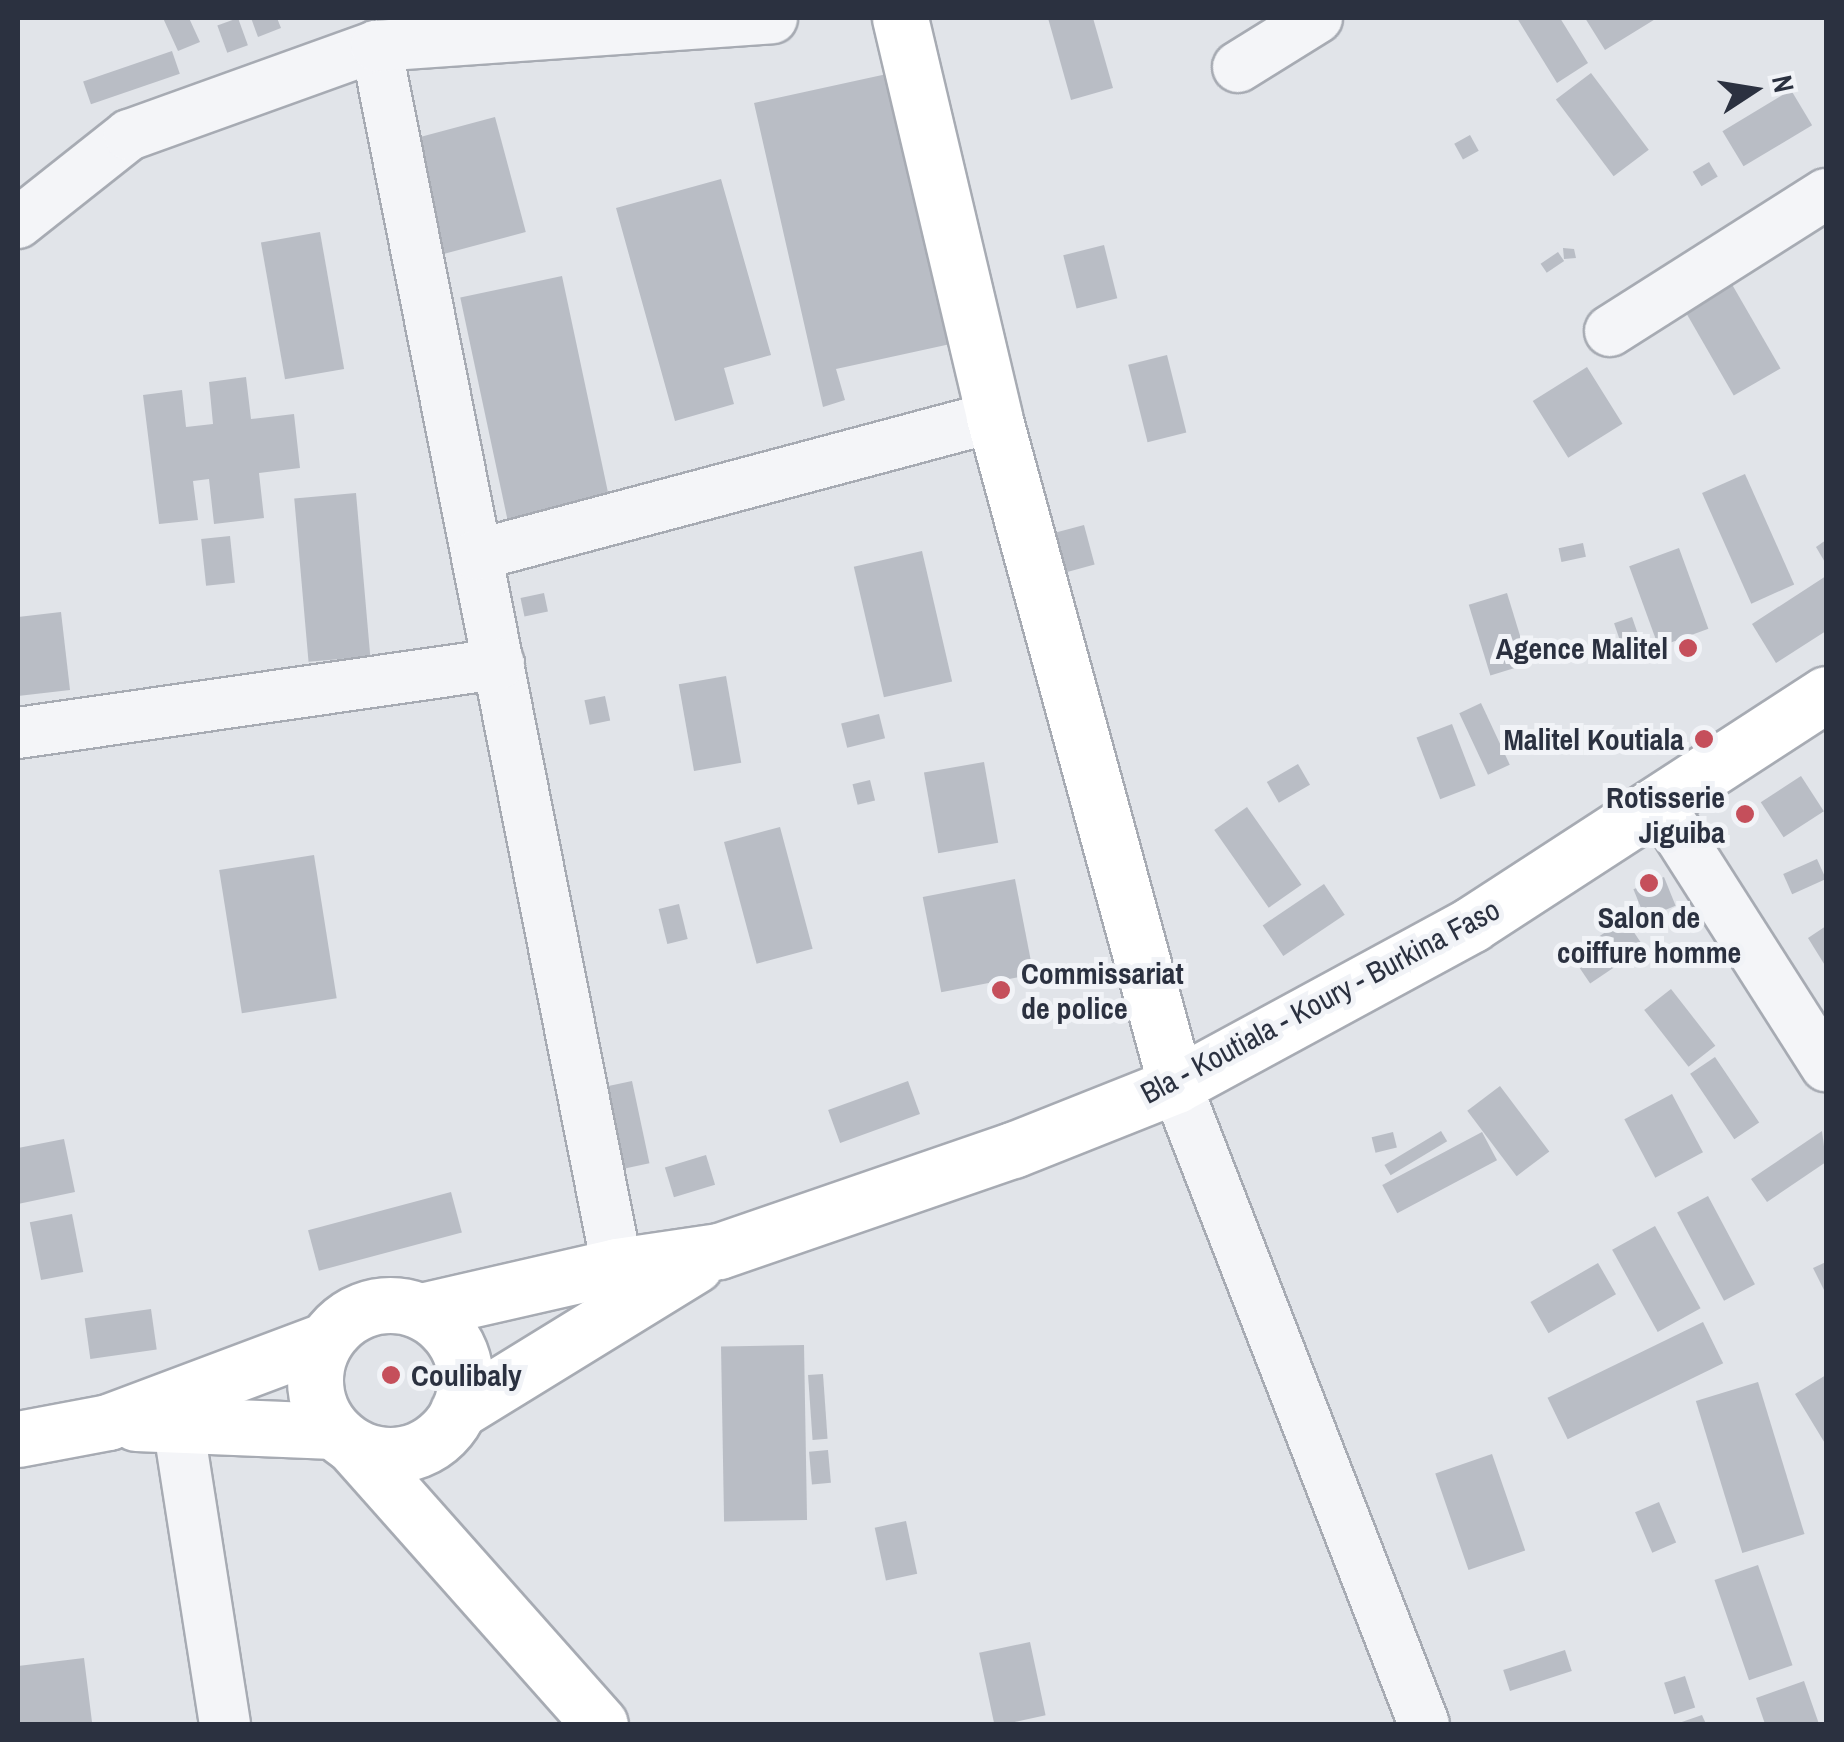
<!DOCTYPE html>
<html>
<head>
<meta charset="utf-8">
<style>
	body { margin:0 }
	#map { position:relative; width:1844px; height:1742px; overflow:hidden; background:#e1e4e9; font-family:"Archivo Narrow",sans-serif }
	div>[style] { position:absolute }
	.building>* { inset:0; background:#b9bdc5; transform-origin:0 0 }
	.roads { filter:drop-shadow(2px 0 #a7abb3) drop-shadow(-2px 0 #a7abb3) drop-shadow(0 2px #a7abb3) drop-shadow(0 -2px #a7abb3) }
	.minor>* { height:50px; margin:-25px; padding:0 25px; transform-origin:25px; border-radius:25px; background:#f4f5f8 }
	.major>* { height:55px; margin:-27.5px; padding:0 27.5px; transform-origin:27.5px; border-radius:27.5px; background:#fff }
	.major>.ring { margin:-27.5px; padding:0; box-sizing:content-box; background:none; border:55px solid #fff; border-radius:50% }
	.dots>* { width:28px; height:28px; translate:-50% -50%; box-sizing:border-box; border:5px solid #f1f3f7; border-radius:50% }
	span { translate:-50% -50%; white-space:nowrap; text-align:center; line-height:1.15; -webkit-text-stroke:10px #f1f3f7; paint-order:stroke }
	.poi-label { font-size:30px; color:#2b3140; font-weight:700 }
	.right { translate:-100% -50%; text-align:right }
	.left { translate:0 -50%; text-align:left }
	.street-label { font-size:30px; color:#2b3140 }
	.frame { position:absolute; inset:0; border:20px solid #2b3140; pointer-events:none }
	.north { position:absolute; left:1704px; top:40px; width:100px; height:100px; -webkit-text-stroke:8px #f1f3f7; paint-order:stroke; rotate:78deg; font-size:28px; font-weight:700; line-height:40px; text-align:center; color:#2b3140 }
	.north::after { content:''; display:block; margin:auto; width:35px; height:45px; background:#2b3140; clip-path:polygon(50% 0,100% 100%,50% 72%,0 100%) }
</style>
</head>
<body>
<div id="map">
	<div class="building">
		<i style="clip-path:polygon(163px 18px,189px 18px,200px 42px,178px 51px)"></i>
		<i style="left:238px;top:18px;width:29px;height:22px;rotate:70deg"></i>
		<i style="clip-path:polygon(251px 18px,277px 18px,281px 28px,258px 37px)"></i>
		<i style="clip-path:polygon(1048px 18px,1093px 18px,1113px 88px,1071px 100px)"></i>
		<i style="clip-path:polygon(1517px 18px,1560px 18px,1588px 63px,1557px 83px)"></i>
		<i style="clip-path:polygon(1585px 18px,1657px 18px,1605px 50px)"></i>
		<i style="left:172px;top:51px;width:24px;height:94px;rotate:71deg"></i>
		<i style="clip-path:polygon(896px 72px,955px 343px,836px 369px,845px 400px,823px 407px,754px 103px)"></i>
		<i style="left:1591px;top:73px;width:96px;height:44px;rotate:53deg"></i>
		<i style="left:1791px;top:90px;width:41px;height:80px;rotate:59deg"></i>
		<i style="left:495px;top:117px;width:119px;height:89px;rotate:75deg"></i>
		<i style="left:1470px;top:135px;width:18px;height:18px;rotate:61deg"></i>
		<i style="left:1709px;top:162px;width:17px;height:19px;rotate:59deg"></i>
		<i style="clip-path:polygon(721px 179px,771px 355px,724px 368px,734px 404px,675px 421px,616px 208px)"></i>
		<i style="left:320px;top:232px;width:139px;height:60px;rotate:80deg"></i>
		<i style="left:1104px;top:245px;width:55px;height:42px;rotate:76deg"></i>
		<i style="clip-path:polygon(1563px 248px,1574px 249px,1576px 258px,1564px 259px)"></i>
		<i style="left:1558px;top:252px;width:11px;height:21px;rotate:56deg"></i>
		<i style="left:1726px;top:274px;width:109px;height:54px;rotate:60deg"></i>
		<i style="left:562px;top:276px;width:229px;height:104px;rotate:78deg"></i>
		<i style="left:1167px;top:355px;width:80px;height:40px;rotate:76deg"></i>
		<i style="left:1587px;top:367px;width:67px;height:64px;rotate:58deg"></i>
		<i style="clip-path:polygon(246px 377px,251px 419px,294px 414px,300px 468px,259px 473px,264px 518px,214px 524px,209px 479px,193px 481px,198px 520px,159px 524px,143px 395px,182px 390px,186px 427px,213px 424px,209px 382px)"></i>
		<i style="left:1745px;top:474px;width:121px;height:47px;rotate:66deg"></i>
		<i style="left:356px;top:493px;width:164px;height:62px;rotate:85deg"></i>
		<i style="left:1084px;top:525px;width:41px;height:32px;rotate:75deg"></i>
		<i style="left:230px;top:536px;width:47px;height:29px;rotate:84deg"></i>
		<i style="clip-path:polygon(1826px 540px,1826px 564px,1816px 547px)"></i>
		<i style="left:1583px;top:543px;width:14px;height:25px;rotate:78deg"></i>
		<i style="left:1679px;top:548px;width:86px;height:53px;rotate:70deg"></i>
		<i style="left:922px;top:551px;width:134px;height:70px;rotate:77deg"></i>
		<i style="clip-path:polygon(1826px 576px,1826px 631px,1776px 663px,1752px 624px)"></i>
		<i style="left:544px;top:593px;width:19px;height:24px;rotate:78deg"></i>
		<i style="left:1507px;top:593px;width:74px;height:40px;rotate:73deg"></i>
		<i style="clip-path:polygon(61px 612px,70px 690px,18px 696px,18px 617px)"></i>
		<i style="left:1632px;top:617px;width:36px;height:19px;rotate:71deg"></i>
		<i style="left:726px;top:676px;width:88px;height:48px;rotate:80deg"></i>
		<i style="left:605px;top:696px;width:25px;height:21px;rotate:78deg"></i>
		<i style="left:1481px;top:703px;width:68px;height:24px;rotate:65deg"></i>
		<i style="left:879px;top:714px;width:25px;height:39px;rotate:76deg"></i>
		<i style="left:1452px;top:724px;width:66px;height:38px;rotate:69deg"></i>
		<i style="left:984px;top:762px;width:82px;height:61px;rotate:80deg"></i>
		<i style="left:1298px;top:764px;width:24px;height:36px;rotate:60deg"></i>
		<i style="left:1801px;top:776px;width:42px;height:48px;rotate:57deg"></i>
		<i style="left:870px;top:780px;width:21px;height:18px;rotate:76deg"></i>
		<i style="left:1247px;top:807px;width:95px;height:40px;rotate:55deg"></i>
		<i style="left:780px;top:827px;width:126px;height:58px;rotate:75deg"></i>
		<i style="left:314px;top:855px;width:145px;height:96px;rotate:81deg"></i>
		<i style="left:1817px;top:859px;width:22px;height:37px;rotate:66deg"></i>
		<i style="left:1664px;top:877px;width:31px;height:33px;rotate:68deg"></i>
		<i style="left:1015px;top:879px;width:97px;height:94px;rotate:79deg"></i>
		<i style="left:1324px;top:884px;width:37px;height:74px;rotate:56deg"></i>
		<i style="left:679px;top:904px;width:36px;height:21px;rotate:76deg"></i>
		<i style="left:1625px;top:919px;width:34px;height:65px;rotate:56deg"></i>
		<i style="clip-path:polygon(1826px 926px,1826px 967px,1808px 938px)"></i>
		<i style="left:1671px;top:989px;width:72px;height:34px;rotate:52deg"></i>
		<i style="left:1715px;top:1057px;width:79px;height:30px;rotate:56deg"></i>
		<i style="left:632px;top:1081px;width:84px;height:36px;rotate:78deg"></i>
		<i style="left:908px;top:1081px;width:35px;height:85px;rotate:70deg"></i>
		<i style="left:1500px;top:1086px;width:82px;height:41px;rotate:53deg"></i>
		<i style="left:1672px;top:1094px;width:66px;height:54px;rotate:62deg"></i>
		<i style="left:1441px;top:1131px;width:12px;height:66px;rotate:59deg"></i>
		<i style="clip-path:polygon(1822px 1131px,1826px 1162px,1767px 1202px,1751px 1179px)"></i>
		<i style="left:1393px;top:1132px;width:16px;height:22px;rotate:76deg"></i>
		<i style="left:1482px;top:1132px;width:32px;height:113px;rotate:62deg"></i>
		<i style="clip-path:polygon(64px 1139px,75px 1192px,18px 1204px,18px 1148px)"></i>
		<i style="left:706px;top:1155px;width:31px;height:43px;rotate:73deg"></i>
		<i style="left:451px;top:1192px;width:42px;height:148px;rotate:75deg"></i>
		<i style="left:1708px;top:1196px;width:100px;height:35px;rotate:62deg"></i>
		<i style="left:72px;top:1214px;width:59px;height:43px;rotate:79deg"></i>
		<i style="left:1655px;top:1226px;width:94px;height:49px;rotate:61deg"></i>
		<i style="clip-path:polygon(1826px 1262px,1826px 1294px,1813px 1268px)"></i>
		<i style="left:1598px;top:1263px;width:36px;height:78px;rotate:60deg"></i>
		<i style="left:151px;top:1309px;width:41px;height:67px;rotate:82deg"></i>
		<i style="left:1703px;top:1322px;width:46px;height:173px;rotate:64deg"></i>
		<i style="left:804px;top:1345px;width:175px;height:83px;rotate:89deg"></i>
		<i style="left:823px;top:1374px;width:65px;height:15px;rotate:86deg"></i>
		<i style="clip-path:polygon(1826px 1375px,1826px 1445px,1795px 1394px)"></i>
		<i style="left:1758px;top:1382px;width:159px;height:65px;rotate:73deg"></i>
		<i style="left:828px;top:1450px;width:33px;height:19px;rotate:85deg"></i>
		<i style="left:1492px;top:1454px;width:102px;height:60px;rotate:71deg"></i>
		<i style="left:1659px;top:1502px;width:44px;height:26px;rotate:67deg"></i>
		<i style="left:906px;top:1521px;width:54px;height:32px;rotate:78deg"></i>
		<i style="left:1758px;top:1565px;width:106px;height:46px;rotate:71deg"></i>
		<i style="left:1030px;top:1642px;width:75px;height:52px;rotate:78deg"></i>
		<i style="left:1565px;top:1650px;width:22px;height:65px;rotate:72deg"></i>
		<i style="clip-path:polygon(84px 1658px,92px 1722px,18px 1724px,18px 1666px)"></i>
		<i style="left:1685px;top:1676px;width:33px;height:22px;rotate:72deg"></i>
		<i style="clip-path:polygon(1804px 1681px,1819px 1724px,1765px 1724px,1756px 1698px)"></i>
		<i style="clip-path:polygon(1702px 1715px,1706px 1724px,1676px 1724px)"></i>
	</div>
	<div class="roads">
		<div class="minor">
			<i style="left:376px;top:46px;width:1244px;rotate:78.83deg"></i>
			<i style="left:1238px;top:67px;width:93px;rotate:-31.8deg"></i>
			<i style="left:18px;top:223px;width:142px;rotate:-38.4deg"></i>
			<i style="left:129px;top:135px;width:263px;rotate:-19.8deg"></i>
			<i style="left:376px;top:46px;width:397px;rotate:-4deg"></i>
			<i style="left:1610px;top:331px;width:256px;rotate:-32.4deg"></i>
			<i style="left:477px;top:555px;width:535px;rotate:-14.95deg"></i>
			<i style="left:18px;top:733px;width:486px;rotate:-8.2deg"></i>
			<i style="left:1659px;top:804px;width:311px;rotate:57.5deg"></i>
			<i style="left:1176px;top:1085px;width:685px;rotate:68.79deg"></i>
			<i style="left:178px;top:1424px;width:304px;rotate:81.1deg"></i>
		</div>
		<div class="major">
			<i style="left:900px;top:18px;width:410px;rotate:76.7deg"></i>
			<i style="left:994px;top:417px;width:692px;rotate:74.76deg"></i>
			<i class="ring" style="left:315px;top:1305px;width:95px;height:95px"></i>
			<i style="left:421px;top:1311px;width:201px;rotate:-12.9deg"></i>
			<i style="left:617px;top:1266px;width:103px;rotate:-8.4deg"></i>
			<i style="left:719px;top:1251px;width:311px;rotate:-19deg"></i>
			<i style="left:1013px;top:1150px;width:175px;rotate:-21.7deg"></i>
			<i style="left:1176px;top:1085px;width:337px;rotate:-28.5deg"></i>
			<i style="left:1472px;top:924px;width:422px;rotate:-33deg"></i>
			<i style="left:458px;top:1411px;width:278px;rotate:-31.6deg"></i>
			<i style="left:136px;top:1423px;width:197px;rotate:2.3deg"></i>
			<i style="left:18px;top:1439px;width:92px;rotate:-10.7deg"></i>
			<i style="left:108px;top:1422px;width:231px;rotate:-20.6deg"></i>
			<i style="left:354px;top:1447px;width:370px;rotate:48.4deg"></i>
		</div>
	</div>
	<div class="dots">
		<i style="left:1688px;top:648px;background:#c54f5b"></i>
		<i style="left:1704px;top:739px;background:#c54f5b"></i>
		<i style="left:1745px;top:814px;background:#c54f5b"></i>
		<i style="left:1649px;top:883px;background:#c54f5b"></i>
		<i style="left:1001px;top:990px;background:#c54f5b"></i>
		<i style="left:391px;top:1375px;background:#c54f5b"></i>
	</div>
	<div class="poi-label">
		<span class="right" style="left:1668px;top:648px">Agence Malitel</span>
		<span class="right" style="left:1684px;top:739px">Malitel Koutiala</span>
		<span class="right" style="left:1725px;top:814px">Rotisserie<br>Jiguiba</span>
		<span style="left:1649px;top:934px">Salon de<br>coiffure homme</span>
		<span class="left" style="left:1021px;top:990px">Commissariat<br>de police</span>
		<span class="left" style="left:411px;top:1375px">Coulibaly</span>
	</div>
	<div class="street-label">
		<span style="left:1320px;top:1001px;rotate:-28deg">Bla - Koutiala - Koury - Burkina Faso</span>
	</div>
	<div class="frame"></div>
	<div class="north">N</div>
</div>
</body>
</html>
